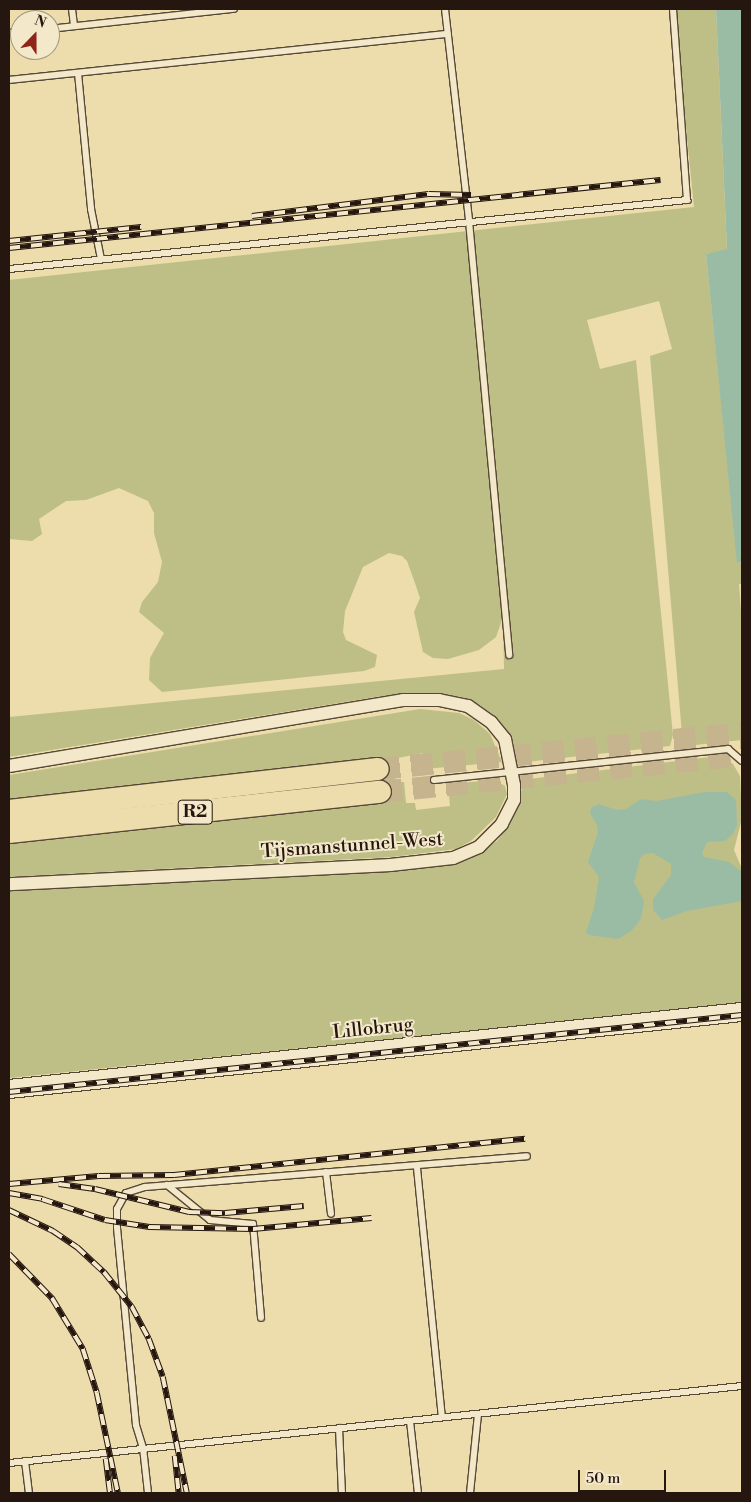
<!DOCTYPE html>
<html>
<head>
<meta charset="utf-8">
<style>
	body { margin:0 }
	#map { position:relative; width:751px; height:1502px; overflow:hidden; background:#eddcac; font-family:"Libre Bodoni",serif }
	div>[style] { position:absolute }
	.green>* { inset:0; background:#bdbf86 }
	.water>* { inset:0; background:#9abca5 }
	.highway-tunnel>* { height:22px; margin-top:-11px; transform-origin:0; background:repeating-linear-gradient(90deg,#c5b48d 0 22px,transparent 0 33px) }
	.roads { filter:drop-shadow(1px 0 #574836) drop-shadow(-1px 0 #574836) drop-shadow(0 1px #574836) drop-shadow(0 -1px #574836) }
	.lane>* { height:6px; margin:-3px; padding:0 3px; transform-origin:3px; border-radius:3px; background:#f3e8c9 }
	.street>* { height:12px; margin:-6px; padding:0 6px; transform-origin:6px; border-radius:6px; background:#f3e8c9 }
	.secondary>* { height:18px; margin:-9px; padding:0 9px; transform-origin:9px; border-radius:9px; background:#f3e8c9 }
	.highway>* { height:22px; margin:-11px; padding:0 11px; transform-origin:11px; border-radius:11px; background:#eddcac }
	.rail>* { height:5.5px; margin-top:-2.75px; transform-origin:0; background:repeating-linear-gradient(90deg,#f3e8c9 0 11px,#25160f 0 22px); box-sizing:border-box; border-block:1px solid #25160f }
	span { translate:-50% -50%; white-space:nowrap; text-align:center; line-height:1.15; -webkit-text-stroke:4px #f3e8c9; paint-order:stroke }
	.shield-label span { padding:1px 4px; background:#f3e8c9; border:1px solid; border-radius:4px; -webkit-text-stroke-width:0 }
	.shield-label { font-size:18px; color:#25160f; font-weight:700 }
	.street-label { font-size:19px; color:#25160f }
	.frame { position:absolute; inset:0; border:10px solid #25160f; pointer-events:none }
	.north { position:absolute; left:10px; top:10px; width:50px; height:50px; box-sizing:border-box; background:#f3e8c9; border:1px solid #a1947f; border-radius:50%; rotate:22deg; font-size:14px; font-weight:700; line-height:20px; text-align:center; color:#25160f }
	.north::after { content:''; display:block; margin:auto; width:18px; height:22px; background:#8f2418; clip-path:polygon(50% 0,100% 100%,50% 72%,0 100%) }
	.scale { position:absolute; left:578px; top:1470px; width:88px; height:22px; box-sizing:border-box; border:2px solid #25160f; border-top:0; padding-left:6px; font-size:15px; line-height:18px; white-space:nowrap; color:#25160f; -webkit-text-stroke:4px #f3e8c9; paint-order:stroke }
</style>
</head>
<body>
<div id="map">
	<div class="green">
		<i style="clip-path:polygon(674px 9px,716px 9px,727px 250px,706px 254px,738px 563px,742px 562px,742px 584px,739px 584px,742px 625px,742px 740px,695px 745px,685px 740px,682px 734px,650px 356px,672px 349px,659px 301px,587px 320px,600px 369px,636px 360px,673px 735px,670px 746px,526px 762px,521px 759px,509px 734px,497px 718px,480px 705px,462px 697px,423px 693px,382px 696px,9px 757px,9px 717px,504px 669px,503px 617px,496px 637px,479px 650px,448px 659px,433px 658px,423px 652px,414px 612px,420px 598px,415px 583px,407px 561px,402px 556px,389px 553px,363px 567px,345px 611px,343px 632px,346px 640px,377px 655px,375px 667px,364px 671px,162px 692px,149px 680px,150px 658px,164px 633px,139px 612px,142px 602px,158px 582px,162px 562px,154px 533px,154px 513px,148px 501px,119px 488px,86px 500px,66px 501px,39px 519px,42px 534px,32px 541px,9px 539px,9px 280px,694px 207px)"></i>
		<i style="clip-path:polygon(420px 709px,459px 713px,474px 720px,490px 734px,502px 762px,425px 769px,423px 753px,393px 759px,396px 782px,404px 782px,406px 803px,415px 803px,416px 810px,450px 806px,448px 784px,495px 780px,505px 786px,507px 794px,496px 817px,471px 841px,456px 849px,392px 857px,9px 877px,9px 842px,384px 798px,380px 765px,9px 803px,9px 775px)"></i>
		<i style="clip-path:polygon(718px 756px,733px 764px,740px 776px,742px 818px,734px 850px,742px 869px,742px 1003px,9px 1078px,9px 890px,449px 865px,470px 859px,497px 841px,510px 824px,524px 783px,529px 779px)"></i>
	</div>
	<div class="water">
		<i style="clip-path:polygon(716px 9px,742px 9px,742px 562px,737px 563px,706px 254px,727px 249px)"></i>
		<i style="clip-path:polygon(705px 792px,727px 792px,736px 800px,737px 825px,733px 834px,725px 841px,707px 842px,702px 853px,704px 857px,729px 862px,741px 871px,742px 901px,687px 911px,662px 920px,653px 910px,653px 899px,671px 875px,671px 864px,653px 853px,645px 854px,640px 858px,634px 882px,644px 901px,641px 919px,631px 931px,618px 939px,588px 935px,586px 932px,594px 908px,599px 877px,588px 862px,598px 832px,597px 825px,590px 813px,591px 808px,599px 804px,617px 810px,626px 809px,641px 799px,656px 801px)"></i>
	</div>
	<div class="highway-tunnel">
		<i style="left:378px;top:769px;width:366px;rotate:-5.6deg"></i>
		<i style="left:380px;top:792px;width:364px;rotate:-5.8deg"></i>
	</div>
	<div class="roads">
		<div class="lane">
			<i style="left:72px;top:9px;width:17px;rotate:83deg"></i>
			<i style="left:445px;top:9px;width:213px;rotate:83.5deg"></i>
			<i style="left:469px;top:221px;width:436px;rotate:84.7deg"></i>
			<i style="left:58px;top:28px;width:177px;rotate:-6.2deg"></i>
			<i style="left:50px;top:29px;width:2px;rotate:-27deg"></i>
			<i style="left:9px;top:33px;width:11px;rotate:-5deg"></i>
			<i style="left:78px;top:73px;width:137px;rotate:84.5deg"></i>
			<i style="left:91px;top:209px;width:51px;rotate:78.7deg"></i>
			<i style="left:9px;top:80px;width:441px;rotate:-6deg"></i>
			<i style="left:9px;top:269px;width:682px;rotate:-5.81deg"></i>
			<i style="left:687px;top:200px;width:192px;rotate:-94.2deg"></i>
			<i style="left:434px;top:780px;width:296px;rotate:-6deg"></i>
			<i style="left:728px;top:749px;width:18px;rotate:41deg"></i>
			<i style="left:417px;top:1168px;width:250px;rotate:84.3deg"></i>
			<i style="left:326px;top:1172px;width:42px;rotate:83.2deg"></i>
			<i style="left:167px;top:1185px;width:55px;rotate:39.1deg"></i>
			<i style="left:210px;top:1220px;width:43px;rotate:5.3deg"></i>
			<i style="left:253px;top:1224px;width:94px;rotate:85.1deg"></i>
			<i style="left:410px;top:1421px;width:72px;rotate:83.7deg"></i>
			<i style="left:339px;top:1428px;width:65px;rotate:87.4deg"></i>
			<i style="left:25px;top:1461px;width:32px;rotate:83deg"></i>
			<i style="left:9px;top:1463px;width:737px;rotate:-6deg"></i>
			<i style="left:148px;top:1493px;width:45px;rotate:-96.3deg"></i>
			<i style="left:143px;top:1448px;width:24px;rotate:-107deg"></i>
			<i style="left:136px;top:1425px;width:199px;rotate:-95.5deg"></i>
			<i style="left:117px;top:1227px;width:18px;rotate:-90deg"></i>
			<i style="left:117px;top:1209px;width:18px;rotate:-61deg"></i>
			<i style="left:126px;top:1193px;width:20px;rotate:-18deg"></i>
			<i style="left:145px;top:1187px;width:383px;rotate:-4.6deg"></i>
			<i style="left:470px;top:1493px;width:79px;rotate:-84.2deg"></i>
		</div>
		<div class="street">
			<i style="left:9px;top:766px;width:399px;rotate:-9.5deg"></i>
			<i style="left:403px;top:700px;width:36px"></i>
			<i style="left:439px;top:700px;width:30px;rotate:12deg"></i>
			<i style="left:468px;top:706px;width:28px;rotate:35deg"></i>
			<i style="left:491px;top:722px;width:22px;rotate:51deg"></i>
			<i style="left:505px;top:739px;width:47px;rotate:78.9deg"></i>
			<i style="left:514px;top:785px;width:15px;rotate:90deg"></i>
			<i style="left:514px;top:800px;width:27px;rotate:117deg"></i>
			<i style="left:502px;top:824px;width:33px;rotate:135deg"></i>
			<i style="left:479px;top:847px;width:28px;rotate:157deg"></i>
			<i style="left:453px;top:858px;width:63px;rotate:173.7deg"></i>
			<i style="left:390px;top:865px;width:381px;rotate:177.1deg"></i>
		</div>
		<div class="secondary">
			<i style="left:9px;top:1089px;width:737px;rotate:-6deg"></i>
		</div>
		<div class="highway">
			<i style="left:9px;top:811px;width:371px;rotate:-6.5deg"></i>
			<i style="left:9px;top:832px;width:373px;rotate:-6.2deg"></i>
		</div>
	</div>
	<div class="rail">
		<i style="left:252px;top:216px;width:178px;rotate:-7.1deg"></i>
		<i style="left:429px;top:194px;width:42px;rotate:1.4deg"></i>
		<i style="left:9px;top:241px;width:133px;rotate:-6.1deg"></i>
		<i style="left:9px;top:248px;width:655px;rotate:-5.96deg"></i>
		<i style="left:9px;top:1092px;width:737px;rotate:-6deg"></i>
		<i style="left:9px;top:1184px;width:90px;rotate:-5.1deg"></i>
		<i style="left:99px;top:1176px;width:75px;rotate:-0.8deg"></i>
		<i style="left:174px;top:1175px;width:353px;rotate:-5.9deg"></i>
		<i style="left:59px;top:1184px;width:36px;rotate:8deg"></i>
		<i style="left:95px;top:1189px;width:97px;rotate:13.7deg"></i>
		<i style="left:189px;top:1212px;width:36px;rotate:2deg"></i>
		<i style="left:225px;top:1213px;width:79px;rotate:-5.1deg"></i>
		<i style="left:9px;top:1193px;width:34px;rotate:10deg"></i>
		<i style="left:42px;top:1199px;width:66px;rotate:18.4deg"></i>
		<i style="left:105px;top:1220px;width:45px;rotate:9deg"></i>
		<i style="left:149px;top:1227px;width:104px;rotate:1.1deg"></i>
		<i style="left:253px;top:1229px;width:119px;rotate:-5.3deg"></i>
		<i style="left:9px;top:1210px;width:49px;rotate:25.5deg"></i>
		<i style="left:53px;top:1231px;width:29px;rotate:34deg"></i>
		<i style="left:77px;top:1247px;width:37px;rotate:43deg"></i>
		<i style="left:104px;top:1272px;width:45px;rotate:51.3deg"></i>
		<i style="left:132px;top:1307px;width:36px;rotate:62deg"></i>
		<i style="left:149px;top:1339px;width:40px;rotate:69.8deg"></i>
		<i style="left:163px;top:1377px;width:118px;rotate:78.3deg"></i>
		<i style="left:9px;top:1254px;width:62px;rotate:45.7deg"></i>
		<i style="left:52px;top:1298px;width:60px;rotate:58.7deg"></i>
		<i style="left:83px;top:1349px;width:46px;rotate:72.3deg"></i>
		<i style="left:97px;top:1393px;width:102px;rotate:78.1deg"></i>
		<i style="left:175px;top:1456px;width:37px;rotate:84deg"></i>
		<i style="left:106px;top:1459px;width:34px;rotate:83deg"></i>
	</div>
	<div class="shield-label">
		<span style="left:195px;top:812px">R2</span>
	</div>
	<div class="street-label">
		<span style="left:352px;top:846px;rotate:-4deg">Tijsmanstunnel-West</span>
		<span style="left:373px;top:1029px;rotate:-6deg">Lillobrug</span>
	</div>
	<div class="frame"></div>
	<div class="north">N</div>
	<div class="scale">50 m</div>
</div>
</body>
</html>
